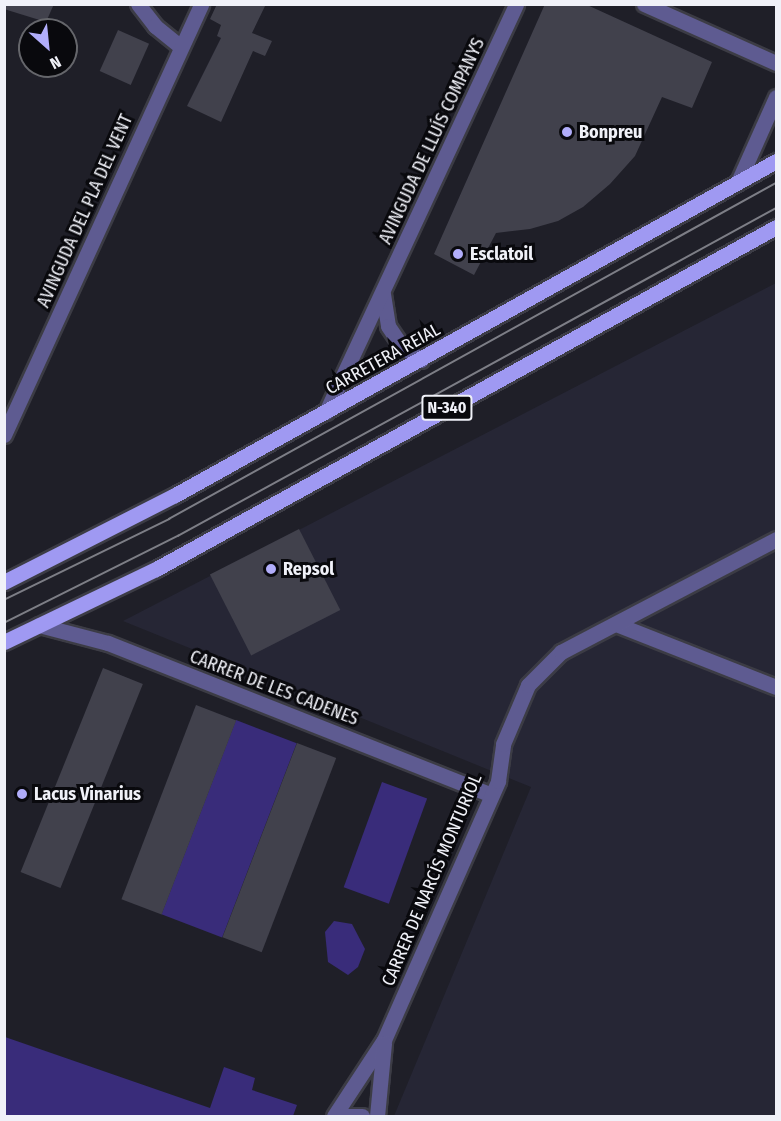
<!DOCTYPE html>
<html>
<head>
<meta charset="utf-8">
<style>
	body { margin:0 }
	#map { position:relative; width:781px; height:1121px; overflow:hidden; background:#1f1f28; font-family:"Fira Sans Condensed",sans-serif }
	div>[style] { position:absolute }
	.built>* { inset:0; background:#262635 }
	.green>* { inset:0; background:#392c7a; transform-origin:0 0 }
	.building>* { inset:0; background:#41414c; transform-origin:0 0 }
	.roads { filter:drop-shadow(2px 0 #3c3c45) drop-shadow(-2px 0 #3c3c45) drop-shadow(0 2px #3c3c45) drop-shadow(0 -2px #3c3c45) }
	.minor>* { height:15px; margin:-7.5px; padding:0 7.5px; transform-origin:7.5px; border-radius:7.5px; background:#5e5b91 }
	.major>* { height:15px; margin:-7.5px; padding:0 7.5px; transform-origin:7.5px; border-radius:7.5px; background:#9f99f2 }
	.tram>* { height:1.5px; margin:-0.75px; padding:0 0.75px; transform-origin:0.75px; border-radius:0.75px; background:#7d7e86 }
	.dots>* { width:16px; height:16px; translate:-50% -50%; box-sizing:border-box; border:3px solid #09090d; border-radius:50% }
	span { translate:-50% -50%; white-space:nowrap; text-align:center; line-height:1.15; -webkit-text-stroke:6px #09090d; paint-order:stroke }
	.shield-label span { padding:2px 4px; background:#09090d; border:2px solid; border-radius:4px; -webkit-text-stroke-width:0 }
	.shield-label { font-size:16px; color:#f0f1f8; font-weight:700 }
	.poi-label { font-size:18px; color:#f0f1f8; font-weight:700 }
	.left { translate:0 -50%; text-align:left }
	.street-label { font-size:18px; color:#f0f1f8 }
	.frame { position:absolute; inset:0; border:6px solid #f0f1f8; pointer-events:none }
	.north { position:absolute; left:18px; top:18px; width:60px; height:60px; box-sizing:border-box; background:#09090d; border:2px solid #65666b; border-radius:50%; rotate:153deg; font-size:16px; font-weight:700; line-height:24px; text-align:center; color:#f0f1f8 }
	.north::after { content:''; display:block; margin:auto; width:21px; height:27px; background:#b1adfa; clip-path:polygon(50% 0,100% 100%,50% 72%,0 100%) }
</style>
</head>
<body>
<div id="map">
	<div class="built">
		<i style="clip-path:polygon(776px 283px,776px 1116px,394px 1116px,531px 787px,123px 621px)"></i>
	</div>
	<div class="green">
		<i style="left:236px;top:720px;width:65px;height:208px;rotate:21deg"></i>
		<i style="left:382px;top:782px;width:48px;height:112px;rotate:20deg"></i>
		<i style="clip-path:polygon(334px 921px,352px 924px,365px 949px,358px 967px,348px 975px,328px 962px,325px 932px)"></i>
		<i style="clip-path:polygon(5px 1037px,210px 1108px,224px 1067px,255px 1078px,252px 1090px,297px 1105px,293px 1116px,5px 1116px)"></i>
	</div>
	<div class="building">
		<i style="clip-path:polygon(4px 4px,54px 4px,46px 22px,4px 9px)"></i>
		<i style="clip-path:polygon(217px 4px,266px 4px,252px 33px,272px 41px,265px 56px,253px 51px,221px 122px,187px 106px,221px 38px,217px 36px,221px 25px,210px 19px)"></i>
		<i style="clip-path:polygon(545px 4px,585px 4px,712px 62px,692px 108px,662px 97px,635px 156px,610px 184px,583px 207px,558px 221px,530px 229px,496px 233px,474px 275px,434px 254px)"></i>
		<i style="left:118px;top:30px;width:34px;height:45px;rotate:24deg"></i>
		<i style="left:299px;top:529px;width:91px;height:100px;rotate:63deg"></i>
		<i style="left:103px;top:668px;width:43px;height:220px;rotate:22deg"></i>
		<i style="left:196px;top:705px;width:43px;height:208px;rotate:21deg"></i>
		<i style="left:297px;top:743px;width:42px;height:208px;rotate:21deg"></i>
	</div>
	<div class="roads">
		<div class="minor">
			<i style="left:138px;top:4px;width:28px;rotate:52deg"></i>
			<i style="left:155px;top:26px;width:33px;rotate:39deg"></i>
			<i style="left:644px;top:4px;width:145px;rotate:24.1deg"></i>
			<i style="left:738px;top:182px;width:93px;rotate:-65.9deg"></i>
			<i style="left:383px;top:294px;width:32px;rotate:81deg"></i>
			<i style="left:388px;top:326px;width:23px;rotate:56deg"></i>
			<i style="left:401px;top:345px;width:25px;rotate:37deg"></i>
			<i style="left:326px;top:412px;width:450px;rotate:-65deg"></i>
			<i style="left:4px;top:435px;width:474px;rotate:-65.4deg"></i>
			<i style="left:616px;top:624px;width:172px;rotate:21.5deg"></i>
			<i style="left:39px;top:625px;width:71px;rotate:14.6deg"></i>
			<i style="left:108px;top:643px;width:412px;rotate:21.6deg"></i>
			<i style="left:334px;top:1116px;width:91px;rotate:-56.7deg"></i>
			<i style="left:384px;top:1040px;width:283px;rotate:-66.2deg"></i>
			<i style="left:498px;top:781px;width:37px;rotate:-82deg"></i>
			<i style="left:503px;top:744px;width:64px;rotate:-67deg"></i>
			<i style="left:528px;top:685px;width:47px;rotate:-45deg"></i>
			<i style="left:561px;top:652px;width:243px;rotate:-27.7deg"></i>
			<i style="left:343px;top:1116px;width:19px"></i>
			<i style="left:377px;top:1116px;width:73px;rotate:-84.5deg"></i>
		</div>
		<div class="major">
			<i style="left:4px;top:582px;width:192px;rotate:-27deg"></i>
			<i style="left:175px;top:495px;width:688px;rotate:-29.06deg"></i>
			<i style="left:4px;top:642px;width:169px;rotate:-25.7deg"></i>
			<i style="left:156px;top:569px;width:708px;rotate:-28.88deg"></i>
		</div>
	</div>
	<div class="tram">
		<i style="left:4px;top:600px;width:184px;rotate:-26.1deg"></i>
		<i style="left:169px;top:519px;width:694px;rotate:-28.97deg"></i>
		<i style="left:4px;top:623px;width:195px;rotate:-26.6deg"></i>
		<i style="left:178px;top:536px;width:682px;rotate:-28.74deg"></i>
	</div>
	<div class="dots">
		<i style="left:567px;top:132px;background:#b1adfa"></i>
		<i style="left:458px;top:254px;background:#b1adfa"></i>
		<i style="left:271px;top:569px;background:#b1adfa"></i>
		<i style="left:22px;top:794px;background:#b1adfa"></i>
	</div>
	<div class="shield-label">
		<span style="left:447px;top:408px">N-340</span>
	</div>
	<div class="poi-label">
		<span class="left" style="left:579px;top:132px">Bonpreu</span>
		<span class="left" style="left:470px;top:254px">Esclatoil</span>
		<span class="left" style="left:283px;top:569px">Repsol</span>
		<span class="left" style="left:34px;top:794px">Lacus Vinarius</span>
	</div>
	<div class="street-label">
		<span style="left:432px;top:141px;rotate:-65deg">AVINGUDA DE LLUÍS COMPANYS</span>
		<span style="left:85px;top:211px;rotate:-66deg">AVINGUDA DEL PLA DEL VENT</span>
		<span style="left:383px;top:359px;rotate:-29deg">CARRETERA REIAL</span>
		<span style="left:274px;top:688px;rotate:21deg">CARRER DE LES CADENES</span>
		<span style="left:432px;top:880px;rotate:-67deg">CARRER DE NARCÍS MONTURIOL</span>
	</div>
	<div class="frame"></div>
	<div class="north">N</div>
</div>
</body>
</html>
